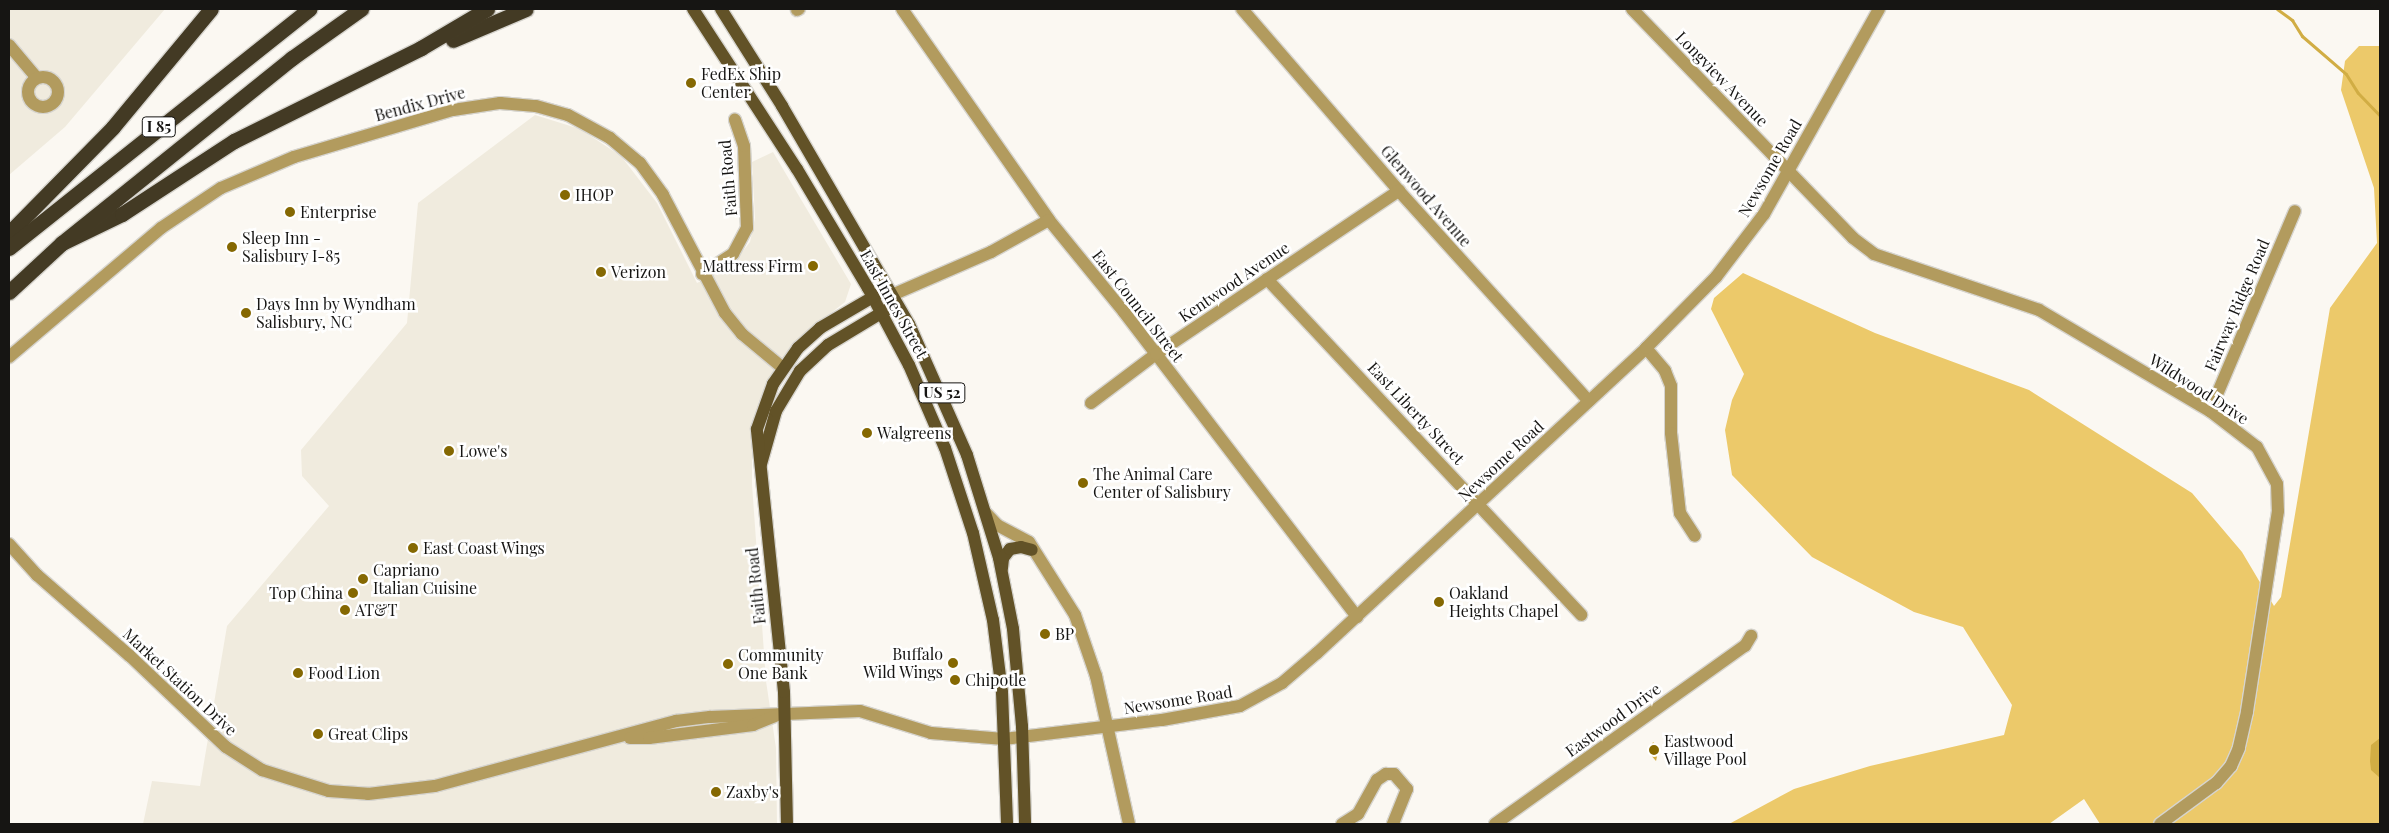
<!DOCTYPE html>
<html>
<head>
<meta charset="utf-8">
<style>
	body { margin:0 }
	#map { position:relative; width:2389px; height:833px; overflow:hidden; background:#fbf8f2; font-family:"Playfair Display",serif }
	div>[style] { position:absolute }
	.built>* { inset:0; background:#f0ebde }
	.green>* { inset:0; background:#ecc96a }
	.water>* { inset:0; background:#d1ad44 }
	.stream>* { height:3px; margin:-1.5px; padding:0 1.5px; transform-origin:1.5px; border-radius:1.5px; background:#d1ad44 }
	.roads { filter:drop-shadow(1px 0 #d6d4ce) drop-shadow(-1px 0 #d6d4ce) drop-shadow(0 1px #d6d4ce) drop-shadow(0 -1px #d6d4ce) }
	.minor>* { height:12px; margin:-6px; padding:0 6px; transform-origin:6px; border-radius:6px; background:#b29b5e }
	.minor>.ring { margin:-6px; padding:0; box-sizing:content-box; background:none; border:12px solid #b29b5e; border-radius:50% }
	.major>* { height:12px; margin:-6px; padding:0 6px; transform-origin:6px; border-radius:6px; background:#625227 }
	.highway>* { height:15px; margin:-7.5px; padding:0 7.5px; transform-origin:7.5px; border-radius:7.5px; background:#433a24 }
	.dots>* { width:14px; height:14px; translate:-50% -50%; box-sizing:border-box; border:2px solid #fff; border-radius:50% }
	span { translate:-50% -50%; white-space:nowrap; text-align:center; line-height:1.15; -webkit-text-stroke:5px #fff; paint-order:stroke }
	.shield-label span { padding:1px 4px; background:#fff; border:1px solid; border-radius:4px; -webkit-text-stroke-width:0 }
	.shield-label { font-size:15px; color:#161513; font-weight:700 }
	.poi-label { font-size:16px; color:#161513 }
	.left { translate:0 -50%; text-align:left }
	.right { translate:-100% -50%; text-align:right }
	.street-label { font-size:16px; color:#161513 }
	.frame { position:absolute; inset:0; border:10px solid #161513; pointer-events:none }
</style>
</head>
<body>
<div id="map">
	<div class="built">
		<i style="clip-path:polygon(9px 9px,165px 9px,65px 127px,9px 175px)"></i>
		<i style="clip-path:polygon(535px 115px,580px 129px,621px 156px,657px 203px,697px 283px,731px 266px,750px 242px,755px 218px,752px 162px,773px 152px,851px 284px,845px 302px,817px 324px,755px 420px,752px 439px,752px 484px,766px 681px,776px 748px,777px 824px,143px 824px,152px 781px,200px 786px,227px 626px,329px 506px,302px 476px,301px 450px,407px 323px,418px 203px)"></i>
	</div>
	<div class="green">
		<i style="clip-path:polygon(2359px 46px,2380px 46px,2380px 824px,2100px 824px,2084px 799px,2049px 824px,1729px 824px,1794px 789px,1870px 766px,2004px 735px,2012px 705px,1963px 627px,1914px 612px,1812px 557px,1732px 475px,1725px 430px,1732px 400px,1744px 374px,1711px 309px,1714px 298px,1743px 273px,1875px 333px,2029px 390px,2192px 493px,2242px 552px,2274px 606px,2281px 597px,2330px 308px,2377px 243px,2374px 188px,2341px 90px,2345px 61px)"></i>
	</div>
	<div class="water">
		<i style="clip-path:polygon(2380px 738px,2380px 778px,2371px 770px,2370px 761px,2371px 745px)"></i>
		<i style="clip-path:polygon(1653px 742px,1659px 748px,1656px 761px,1649px 753px)"></i>
	</div>
	<div class="stream">
		<i style="left:2277px;top:9px;width:19px;rotate:36deg"></i>
		<i style="left:2292px;top:20px;width:19px;rotate:58deg"></i>
		<i style="left:2302px;top:36px;width:58px;rotate:40.8deg"></i>
		<i style="left:2346px;top:74px;width:22px;rotate:58deg"></i>
		<i style="left:2358px;top:93px;width:32px;rotate:46deg"></i>
	</div>
	<div class="roads">
		<div class="minor">
			<i style="left:902px;top:9px;width:257px;rotate:55.1deg"></i>
			<i style="left:1049px;top:220px;width:119px;rotate:50.8deg"></i>
			<i style="left:1124px;top:312px;width:384px;rotate:52.6deg"></i>
			<i style="left:1242px;top:9px;width:240px;rotate:49.2deg"></i>
			<i style="left:1399px;top:191px;width:283px;rotate:47.9deg"></i>
			<i style="left:1632px;top:9px;width:318px;rotate:46deg"></i>
			<i style="left:1853px;top:238px;width:26px;rotate:37deg"></i>
			<i style="left:1874px;top:254px;width:174px;rotate:18.7deg"></i>
			<i style="left:2039px;top:310px;width:199px;rotate:30.6deg"></i>
			<i style="left:2210px;top:411px;width:59px;rotate:37.5deg"></i>
			<i style="left:2257px;top:447px;width:42px;rotate:61.6deg"></i>
			<i style="left:2277px;top:484px;width:27px;rotate:88deg"></i>
			<i style="left:2278px;top:511px;width:203px;rotate:98.8deg"></i>
			<i style="left:2247px;top:712px;width:37px;rotate:103deg"></i>
			<i style="left:2239px;top:748px;width:20px;rotate:114deg"></i>
			<i style="left:2231px;top:766px;width:23px;rotate:131deg"></i>
			<i style="left:2216px;top:783px;width:69px;rotate:143.8deg"></i>
			<i style="left:797px;top:10px;width:2px;rotate:-27deg"></i>
			<i style="left:9px;top:45px;width:43px;rotate:49.7deg"></i>
			<i class="ring" style="left:28px;top:77px;width:18px;height:18px"></i>
			<i style="left:702px;top:274px;width:37px;rotate:-33deg"></i>
			<i style="left:733px;top:254px;width:30px;rotate:-62deg"></i>
			<i style="left:747px;top:228px;width:82px;rotate:-92.1deg"></i>
			<i style="left:744px;top:146px;width:28px;rotate:-109deg"></i>
			<i style="left:1267px;top:279px;width:460px;rotate:46.9deg"></i>
			<i style="left:892px;top:295px;width:108px;rotate:-23.5deg"></i>
			<i style="left:991px;top:252px;width:66px;rotate:-28.9deg"></i>
			<i style="left:1646px;top:348px;width:30px;rotate:50deg"></i>
			<i style="left:1665px;top:371px;width:16px;rotate:68deg"></i>
			<i style="left:1671px;top:386px;width:47px;rotate:90deg"></i>
			<i style="left:1671px;top:433px;width:81px;rotate:83.6deg"></i>
			<i style="left:1680px;top:513px;width:27px;rotate:57deg"></i>
			<i style="left:9px;top:357px;width:199px;rotate:-40.3deg"></i>
			<i style="left:161px;top:228px;width:72px;rotate:-33.7deg"></i>
			<i style="left:221px;top:188px;width:79px;rotate:-23deg"></i>
			<i style="left:294px;top:157px;width:166px;rotate:-16.5deg"></i>
			<i style="left:453px;top:110px;width:48px;rotate:-8.5deg"></i>
			<i style="left:500px;top:103px;width:36px;rotate:5deg"></i>
			<i style="left:536px;top:106px;width:33px;rotate:16deg"></i>
			<i style="left:568px;top:115px;width:48px;rotate:28.7deg"></i>
			<i style="left:610px;top:138px;width:39px;rotate:40deg"></i>
			<i style="left:640px;top:163px;width:39px;rotate:54deg"></i>
			<i style="left:663px;top:195px;width:133px;rotate:62.3deg"></i>
			<i style="left:725px;top:313px;width:27px;rotate:51deg"></i>
			<i style="left:742px;top:334px;width:53px;rotate:39.7deg"></i>
			<i style="left:1091px;top:403px;width:81px;rotate:-37deg"></i>
			<i style="left:1156px;top:354px;width:293px;rotate:-33.9deg"></i>
			<i style="left:2210px;top:411px;width:217px;rotate:-67deg"></i>
			<i style="left:986px;top:513px;width:16px;rotate:47deg"></i>
			<i style="left:997px;top:525px;width:36px;rotate:28deg"></i>
			<i style="left:1029px;top:542px;width:86px;rotate:57.8deg"></i>
			<i style="left:1075px;top:615px;width:65px;rotate:71deg"></i>
			<i style="left:1096px;top:676px;width:152px;rotate:77.4deg"></i>
			<i style="left:9px;top:544px;width:42px;rotate:47.9deg"></i>
			<i style="left:37px;top:575px;width:123px;rotate:41.1deg"></i>
			<i style="left:130px;top:656px;width:132px;rotate:43.5deg"></i>
			<i style="left:226px;top:747px;width:43px;rotate:32.6deg"></i>
			<i style="left:262px;top:770px;width:70px;rotate:17.4deg"></i>
			<i style="left:329px;top:791px;width:39px;rotate:4deg"></i>
			<i style="left:368px;top:794px;width:67px;rotate:-6.8deg"></i>
			<i style="left:435px;top:786px;width:250px;rotate:-15.1deg"></i>
			<i style="left:676px;top:721px;width:34px;rotate:-7deg"></i>
			<i style="left:710px;top:717px;width:150px;rotate:-2.3deg"></i>
			<i style="left:860px;top:711px;width:74px;rotate:17.2deg"></i>
			<i style="left:931px;top:733px;width:73px;rotate:4.7deg"></i>
			<i style="left:1004px;top:739px;width:159px;rotate:-6.9deg"></i>
			<i style="left:1162px;top:720px;width:79px;rotate:-10.2deg"></i>
			<i style="left:1240px;top:706px;width:48px;rotate:-28.7deg"></i>
			<i style="left:1282px;top:683px;width:46px;rotate:-40.6deg"></i>
			<i style="left:1317px;top:653px;width:449px;rotate:-42.8deg"></i>
			<i style="left:1646px;top:348px;width:100px;rotate:-45.4deg"></i>
			<i style="left:1716px;top:277px;width:79px;rotate:-52.7deg"></i>
			<i style="left:1764px;top:214px;width:235px;rotate:-60.7deg"></i>
			<i style="left:630px;top:738px;width:19px"></i>
			<i style="left:649px;top:738px;width:105px;rotate:-7.1deg"></i>
			<i style="left:753px;top:725px;width:24px;rotate:-22deg"></i>
			<i style="left:1342px;top:824px;width:19px;rotate:-32deg"></i>
			<i style="left:1358px;top:814px;width:39px;rotate:-61deg"></i>
			<i style="left:1377px;top:780px;width:11px;rotate:-34deg"></i>
			<i style="left:1386px;top:774px;width:8px"></i>
			<i style="left:1394px;top:774px;width:20px;rotate:49deg"></i>
			<i style="left:1407px;top:789px;width:38px;rotate:112deg"></i>
			<i style="left:1495px;top:824px;width:307px;rotate:-35.5deg"></i>
			<i style="left:1745px;top:646px;width:12px;rotate:-59deg"></i>
		</div>
		<div class="major">
			<i style="left:693px;top:9px;width:191px;rotate:57deg"></i>
			<i style="left:797px;top:169px;width:139px;rotate:59.2deg"></i>
			<i style="left:868px;top:288px;width:87px;rotate:62deg"></i>
			<i style="left:909px;top:365px;width:90px;rotate:66.6deg"></i>
			<i style="left:945px;top:448px;width:89px;rotate:71.8deg"></i>
			<i style="left:973px;top:533px;width:89px;rotate:77.1deg"></i>
			<i style="left:993px;top:620px;width:73px;rotate:82.9deg"></i>
			<i style="left:1002px;top:692px;width:132px;rotate:87.8deg"></i>
			<i style="left:721px;top:9px;width:115px;rotate:57.8deg"></i>
			<i style="left:782px;top:106px;width:252px;rotate:59.8deg"></i>
			<i style="left:909px;top:324px;width:143px;rotate:66.1deg"></i>
			<i style="left:967px;top:455px;width:108px;rotate:72.7deg"></i>
			<i style="left:999px;top:558px;width:72px;rotate:78.8deg"></i>
			<i style="left:1013px;top:629px;width:97px;rotate:84.7deg"></i>
			<i style="left:1022px;top:726px;width:98px;rotate:88.2deg"></i>
			<i style="left:761px;top:464px;width:55px;rotate:-74.2deg"></i>
			<i style="left:776px;top:411px;width:47px;rotate:-59deg"></i>
			<i style="left:800px;top:371px;width:38px;rotate:-43deg"></i>
			<i style="left:828px;top:345px;width:70px;rotate:-31deg"></i>
			<i style="left:1002px;top:568px;width:10px;rotate:-84deg"></i>
			<i style="left:1003px;top:558px;width:11px;rotate:-52deg"></i>
			<i style="left:1010px;top:549px;width:11px;rotate:-10deg"></i>
			<i style="left:1021px;top:547px;width:11px;rotate:15deg"></i>
			<i style="left:787px;top:824px;width:132px;rotate:-91.3deg"></i>
			<i style="left:784px;top:692px;width:264px;rotate:-95.9deg"></i>
			<i style="left:757px;top:429px;width:48px;rotate:-70.4deg"></i>
			<i style="left:773px;top:384px;width:44px;rotate:-55.2deg"></i>
			<i style="left:798px;top:348px;width:30px;rotate:-42deg"></i>
			<i style="left:820px;top:328px;width:69px;rotate:-30.3deg"></i>
		</div>
		<div class="highway">
			<i style="left:453px;top:40px;width:79px;rotate:-23deg"></i>
			<i style="left:9px;top:233px;width:148px;rotate:-45.5deg"></i>
			<i style="left:113px;top:127px;width:153px;rotate:-50.3deg"></i>
			<i style="left:62px;top:243px;width:67px;rotate:-25.8deg"></i>
			<i style="left:122px;top:214px;width:134px;rotate:-33.1deg"></i>
			<i style="left:234px;top:141px;width:209px;rotate:-26.4deg"></i>
			<i style="left:421px;top:48px;width:77px;rotate:-30.6deg"></i>
			<i style="left:9px;top:248px;width:384px;rotate:-38.5deg"></i>
			<i style="left:9px;top:292px;width:72px;rotate:-42.8deg"></i>
			<i style="left:62px;top:243px;width:295px;rotate:-38.8deg"></i>
			<i style="left:292px;top:58px;width:85px;rotate:-35.4deg"></i>
		</div>
	</div>
	<div class="dots">
		<i style="left:691px;top:83px;background:#856802"></i>
		<i style="left:565px;top:195px;background:#856802"></i>
		<i style="left:290px;top:212px;background:#856802"></i>
		<i style="left:232px;top:247px;background:#856802"></i>
		<i style="left:813px;top:266px;background:#856802"></i>
		<i style="left:601px;top:272px;background:#856802"></i>
		<i style="left:246px;top:313px;background:#856802"></i>
		<i style="left:867px;top:433px;background:#856802"></i>
		<i style="left:449px;top:451px;background:#856802"></i>
		<i style="left:1083px;top:483px;background:#856802"></i>
		<i style="left:413px;top:548px;background:#856802"></i>
		<i style="left:363px;top:579px;background:#856802"></i>
		<i style="left:353px;top:593px;background:#856802"></i>
		<i style="left:1439px;top:602px;background:#856802"></i>
		<i style="left:345px;top:610px;background:#856802"></i>
		<i style="left:1045px;top:634px;background:#856802"></i>
		<i style="left:953px;top:663px;background:#856802"></i>
		<i style="left:728px;top:664px;background:#856802"></i>
		<i style="left:298px;top:673px;background:#856802"></i>
		<i style="left:955px;top:680px;background:#856802"></i>
		<i style="left:318px;top:734px;background:#856802"></i>
		<i style="left:1654px;top:750px;background:#856802"></i>
		<i style="left:716px;top:792px;background:#856802"></i>
	</div>
	<div class="shield-label">
		<span style="left:159px;top:127px">I 85</span>
		<span style="left:942px;top:393px">US 52</span>
	</div>
	<div class="poi-label">
		<span class="left" style="left:701px;top:83px">FedEx Ship<br>Center</span>
		<span class="left" style="left:575px;top:195px">IHOP</span>
		<span class="left" style="left:300px;top:212px">Enterprise</span>
		<span class="left" style="left:242px;top:247px">Sleep Inn -<br>Salisbury I-85</span>
		<span class="right" style="left:803px;top:266px">Mattress Firm</span>
		<span class="left" style="left:611px;top:272px">Verizon</span>
		<span class="left" style="left:256px;top:313px">Days Inn by Wyndham<br>Salisbury, NC</span>
		<span class="left" style="left:877px;top:433px">Walgreens</span>
		<span class="left" style="left:459px;top:451px">Lowe's</span>
		<span class="left" style="left:1093px;top:483px">The Animal Care<br>Center of Salisbury</span>
		<span class="left" style="left:423px;top:548px">East Coast Wings</span>
		<span class="left" style="left:373px;top:579px">Capriano<br>Italian Cuisine</span>
		<span class="right" style="left:343px;top:593px">Top China</span>
		<span class="left" style="left:1449px;top:602px">Oakland<br>Heights Chapel</span>
		<span class="left" style="left:355px;top:610px">AT&amp;T</span>
		<span class="left" style="left:1055px;top:634px">BP</span>
		<span class="right" style="left:943px;top:663px">Buffalo<br>Wild Wings</span>
		<span class="left" style="left:738px;top:664px">Community<br>One Bank</span>
		<span class="left" style="left:308px;top:673px">Food Lion</span>
		<span class="left" style="left:965px;top:680px">Chipotle</span>
		<span class="left" style="left:328px;top:734px">Great Clips</span>
		<span class="left" style="left:1664px;top:750px">Eastwood<br>Village Pool</span>
		<span class="left" style="left:726px;top:792px">Zaxby's</span>
	</div>
	<div class="street-label">
		<span style="left:1722px;top:79px;rotate:46deg">Longview Avenue</span>
		<span style="left:420px;top:104px;rotate:-15deg">Bendix Drive</span>
		<span style="left:1770px;top:168px;rotate:-60deg">Newsome Road</span>
		<span style="left:728px;top:178px;rotate:-95deg">Faith Road</span>
		<span style="left:1426px;top:196px;rotate:49deg">Glenwood Avenue</span>
		<span style="left:1234px;top:282px;rotate:-34deg">Kentwood Avenue</span>
		<span style="left:894px;top:304px;rotate:61deg">East Innes Street</span>
		<span style="left:2237px;top:305px;rotate:-67deg">Fairway Ridge Road</span>
		<span style="left:1138px;top:306px;rotate:52deg">East Council Street</span>
		<span style="left:2199px;top:389px;rotate:33deg">Wildwood Drive</span>
		<span style="left:1416px;top:413px;rotate:47deg">East Liberty Street</span>
		<span style="left:1501px;top:461px;rotate:-43deg">Newsome Road</span>
		<span style="left:756px;top:586px;rotate:-96deg">Faith Road</span>
		<span style="left:180px;top:682px;rotate:43deg">Market Station Drive</span>
		<span style="left:1178px;top:700px;rotate:-9deg">Newsome Road</span>
		<span style="left:1613px;top:720px;rotate:-36deg">Eastwood Drive</span>
	</div>
	<div class="frame"></div>
</div>
</body>
</html>
